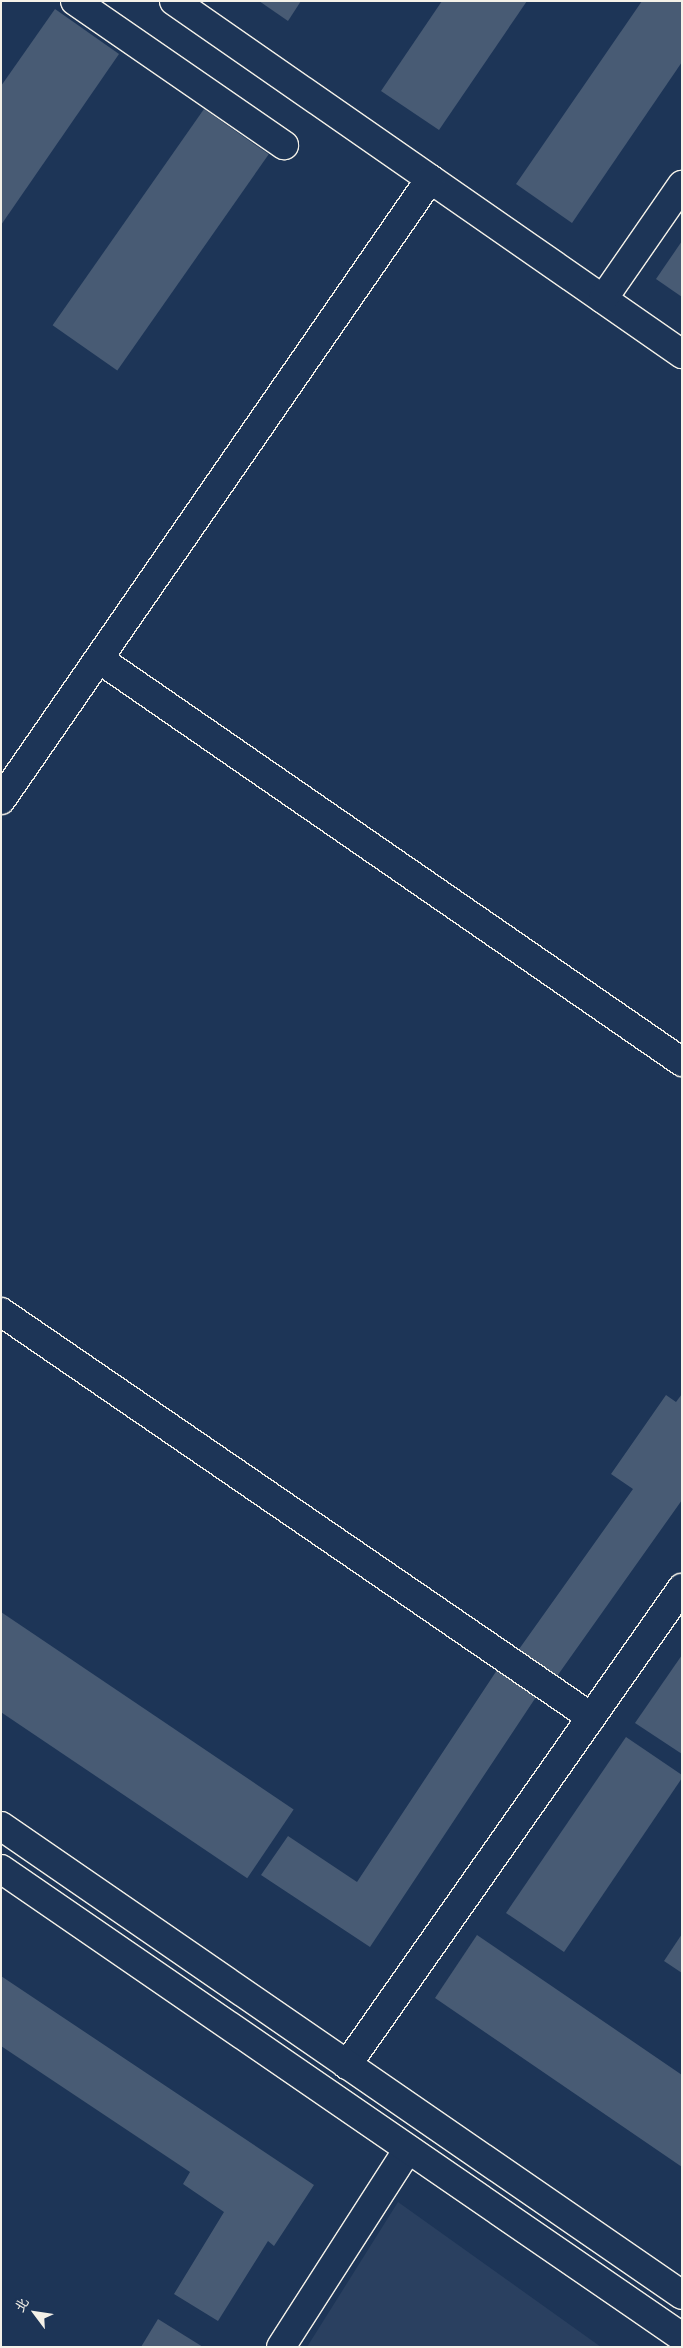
<!DOCTYPE html>
<html>
<head>
<meta charset="utf-8">
<style>
	body { margin:0 }
	#map { position:relative; width:683px; height:2348px; overflow:hidden; background:#1d3557; font-family:"Comic Neue","LXGW WenKai TC",sans-serif }
	div>[style] { position:absolute }
	.built>* { inset:0; background:#2a4060 }
	.building>* { inset:0; background:#485b74; transform-origin:0 0 }
	.roads { filter:drop-shadow(1px 0 #f4f1e8) drop-shadow(-1px 0 #f4f1e8) drop-shadow(0 1px #f4f1e8) drop-shadow(0 -1px #f4f1e8) }
	.minor>* { height:28px; margin:-14px; padding:0 14px; transform-origin:14px; border-radius:14px; background:#1d3557 }
	.major>* { height:28px; margin:-14px; padding:0 14px; transform-origin:14px; border-radius:14px; background:#1d3557 }
	span { translate:-50% -50%; white-space:nowrap; text-align:center; line-height:1.15; -webkit-text-stroke:4px #1d3557; paint-order:stroke }
	.frame { position:absolute; inset:0; border:2px solid #f4f1e8; pointer-events:none }
	.north { position:absolute; left:10px; top:2288px; width:50px; height:50px; -webkit-text-stroke:4px #1d3557; paint-order:stroke; rotate:301deg; font-size:14px; font-weight:700; line-height:20px; text-align:center; color:#f4f1e8 }
	.north::after { content:''; display:block; margin:auto; width:18px; height:22px; background:#f4f1e8; clip-path:polygon(50% 0,100% 100%,50% 72%,0 100%) }
</style>
</head>
<body>
<div id="map">
	<div class="built">
		<i style="clip-path:polygon(398px 2202px,601px 2347px,307px 2347px)"></i>
	</div>
	<div class="building">
		<i style="clip-path:polygon(259px 1px,301px 1px,288px 21px)"></i>
		<i style="clip-path:polygon(442px 1px,527px 1px,439px 130px,381px 91px)"></i>
		<i style="clip-path:polygon(642px 1px,682px 1px,682px 62px,572px 223px,516px 184px)"></i>
		<i style="clip-path:polygon(55px 9px,119px 54px,1px 225px,1px 86px)"></i>
		<i style="left:204px;top:109px;width:79px;height:264px;rotate:35deg"></i>
		<i style="clip-path:polygon(682px 241px,682px 297px,656px 279px)"></i>
		<i style="clip-path:polygon(682px 1394px,682px 1500px,555px 1679px,517px 1652px,633px 1489px,611px 1474px,666px 1395px,676px 1402px)"></i>
		<i style="left:1px;top:1612px;width:353px;height:83px;rotate:34deg"></i>
		<i style="clip-path:polygon(682px 1655px,682px 1754px,635px 1723px)"></i>
		<i style="clip-path:polygon(501px 1664px,540px 1691px,370px 1947px,261px 1875px,288px 1836px,357px 1882px)"></i>
		<i style="clip-path:polygon(626px 1737px,682px 1775px,682px 1778px,564px 1952px,506px 1913px)"></i>
		<i style="clip-path:polygon(682px 1934px,682px 1973px,664px 1961px)"></i>
		<i style="clip-path:polygon(477px 1935px,682px 2075px,682px 2167px,435px 1998px)"></i>
		<i style="clip-path:polygon(1px 1976px,314px 2185px,274px 2246px,268px 2241px,218px 2321px,174px 2294px,224px 2212px,183px 2184px,190px 2172px,1px 2046px)"></i>
		<i style="clip-path:polygon(158px 2319px,203px 2347px,141px 2347px)"></i>
	</div>
	<div class="roads">
		<div class="minor">
			<i style="left:75px;top:1px;width:254px;rotate:34.6deg"></i>
			<i style="left:174px;top:1px;width:619px;rotate:34.79deg"></i>
			<i style="left:603px;top:299px;width:139px;rotate:-55.3deg"></i>
			<i style="left:99px;top:659px;width:709px;rotate:34.65deg"></i>
			<i style="left:1px;top:800px;width:755px;rotate:-55.36deg"></i>
			<i style="left:1px;top:1312px;width:716px;rotate:34.47deg"></i>
			<i style="left:347px;top:2065px;width:583px;rotate:-54.92deg"></i>
			<i style="left:281px;top:2347px;width:235px;rotate:-57.3deg"></i>
		</div>
		<div class="major">
			<i style="left:1px;top:1826px;width:827px;rotate:34.55deg"></i>
			<i style="left:1px;top:1869px;width:826px;rotate:34.5deg"></i>
		</div>
	</div>
	<div class="frame"></div>
	<div class="north">北</div>
</div>
</body>
</html>
